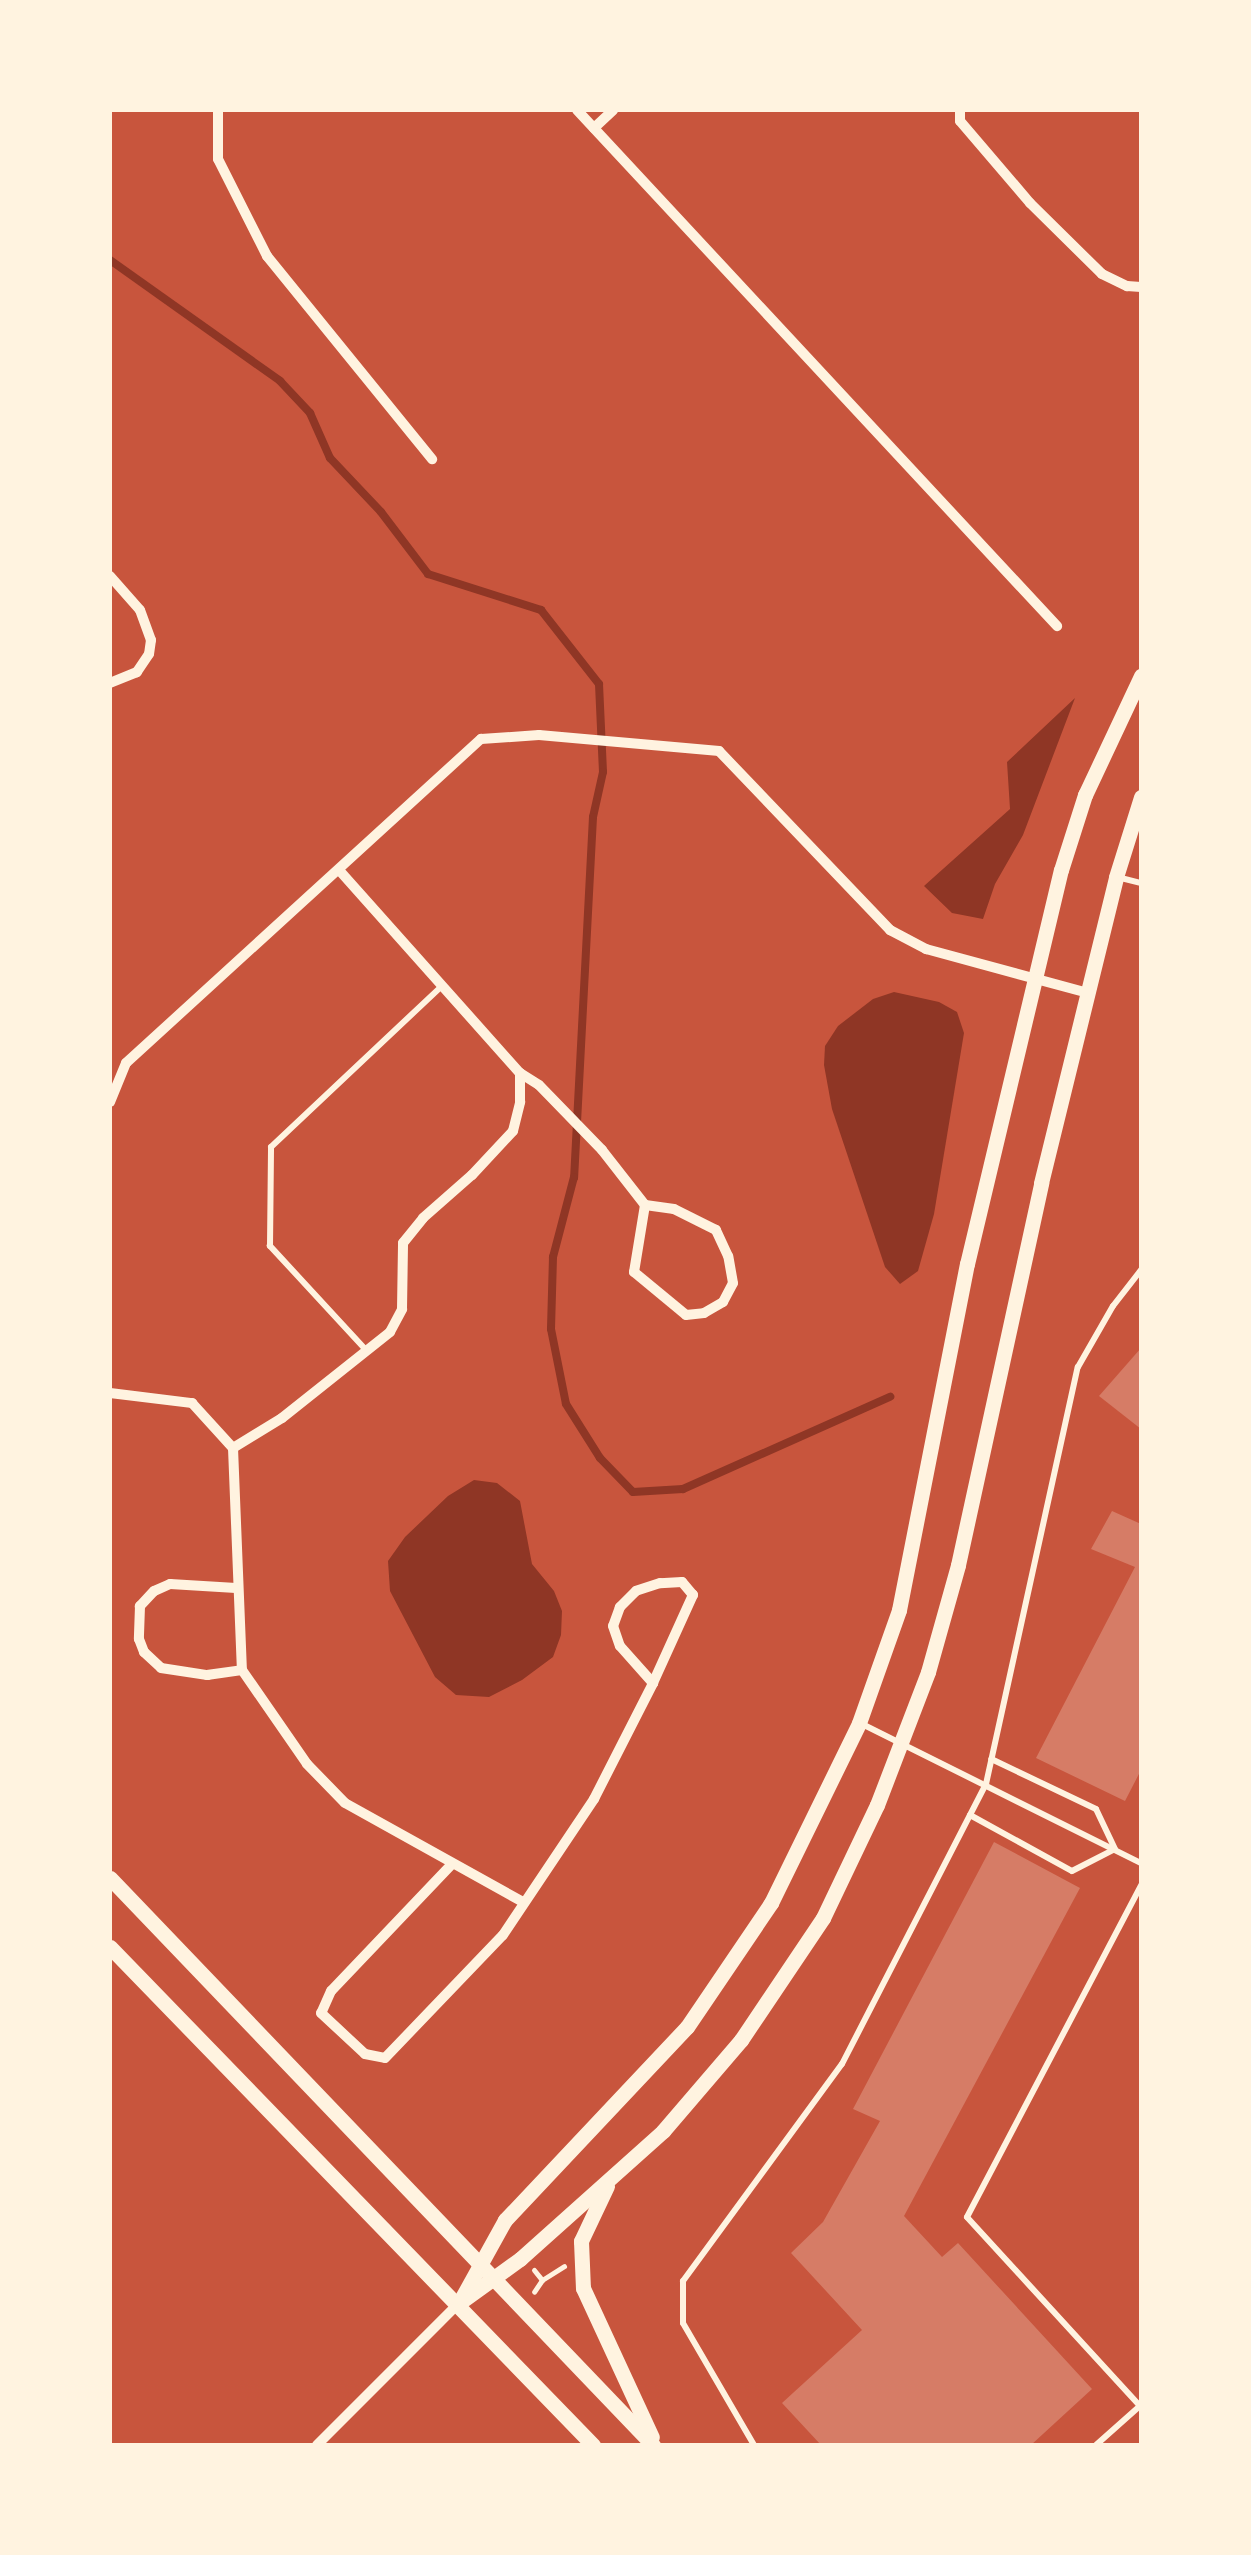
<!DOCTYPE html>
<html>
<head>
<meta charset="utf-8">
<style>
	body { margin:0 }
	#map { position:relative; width:1251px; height:2555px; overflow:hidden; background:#c8553d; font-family:"Crimson Pro",serif }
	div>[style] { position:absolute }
	.water>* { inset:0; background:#8f3625 }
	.stream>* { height:8px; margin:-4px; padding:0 4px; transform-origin:4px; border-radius:4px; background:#8f3625 }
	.building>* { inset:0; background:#d67c66 }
	.path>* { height:5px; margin:-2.5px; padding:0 2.5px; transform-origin:2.5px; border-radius:2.5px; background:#fff3e0 }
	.service>* { height:6px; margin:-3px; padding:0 3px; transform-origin:3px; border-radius:3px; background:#fff3e0 }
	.minor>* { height:10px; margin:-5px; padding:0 5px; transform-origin:5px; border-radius:5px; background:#fff3e0 }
	.tertiary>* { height:15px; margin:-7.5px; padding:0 7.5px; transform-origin:7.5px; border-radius:7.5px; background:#fff3e0 }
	span { translate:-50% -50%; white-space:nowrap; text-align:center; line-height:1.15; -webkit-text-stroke:10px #fff3e0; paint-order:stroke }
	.frame { position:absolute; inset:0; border:112px solid #fff3e0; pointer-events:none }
</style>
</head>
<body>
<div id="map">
	<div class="water">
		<i style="clip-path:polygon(1075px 698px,1023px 835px,995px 884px,983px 919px,952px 913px,924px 886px,1010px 809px,1007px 762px)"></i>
		<i style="clip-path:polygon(894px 992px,939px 1002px,957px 1012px,964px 1033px,934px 1214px,918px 1271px,900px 1284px,885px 1267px,832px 1109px,824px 1065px,825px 1046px,838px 1026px,873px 999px)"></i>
		<i style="clip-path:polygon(474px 1480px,497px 1483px,520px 1501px,532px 1564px,554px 1591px,562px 1611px,561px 1635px,553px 1657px,522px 1680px,489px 1697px,456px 1695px,435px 1677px,390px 1591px,388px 1561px,405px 1537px,448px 1496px)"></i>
	</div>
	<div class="stream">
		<i style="left:110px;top:260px;width:209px;rotate:35.4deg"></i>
		<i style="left:280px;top:381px;width:44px;rotate:46.8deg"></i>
		<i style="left:310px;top:413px;width:49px;rotate:66deg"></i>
		<i style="left:330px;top:458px;width:74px;rotate:46.6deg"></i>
		<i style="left:381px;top:512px;width:78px;rotate:52.8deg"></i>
		<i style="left:428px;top:574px;width:119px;rotate:17.7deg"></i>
		<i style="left:541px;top:610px;width:94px;rotate:51.9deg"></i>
		<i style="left:599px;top:684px;width:88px;rotate:87.4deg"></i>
		<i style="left:603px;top:772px;width:46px;rotate:102.5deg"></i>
		<i style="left:593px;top:817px;width:361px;rotate:93deg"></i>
		<i style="left:574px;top:1177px;width:83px;rotate:104.7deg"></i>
		<i style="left:553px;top:1257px;width:72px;rotate:91.6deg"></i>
		<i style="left:551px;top:1329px;width:76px;rotate:78.7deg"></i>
		<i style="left:566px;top:1404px;width:64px;rotate:57.8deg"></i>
		<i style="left:600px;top:1458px;width:47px;rotate:45.9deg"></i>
		<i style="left:633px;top:1492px;width:50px;rotate:-3.4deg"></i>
		<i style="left:683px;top:1489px;width:227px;rotate:-24deg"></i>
	</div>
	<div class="building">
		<i style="clip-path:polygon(1141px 1348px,1141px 1429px,1099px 1396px)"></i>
		<i style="clip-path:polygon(1112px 1511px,1141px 1524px,1141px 1770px,1125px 1801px,1036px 1758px,1135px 1567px,1091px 1549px)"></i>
		<i style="clip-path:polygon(994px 1842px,1080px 1888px,904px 2216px,942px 2257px,958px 2243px,1092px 2389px,1031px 2445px,821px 2445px,782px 2403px,862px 2330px,791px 2253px,823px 2222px,880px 2121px,853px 2109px)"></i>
	</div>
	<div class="path">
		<i style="left:534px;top:2270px;width:13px;rotate:51deg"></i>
		<i style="left:542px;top:2280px;width:14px;rotate:124deg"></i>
		<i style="left:542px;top:2280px;width:26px;rotate:-32deg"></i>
	</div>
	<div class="service">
		<i style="left:1117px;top:877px;width:25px;rotate:14deg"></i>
		<i style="left:366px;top:1350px;width:142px;rotate:-132.7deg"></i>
		<i style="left:270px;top:1246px;width:99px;rotate:-89.4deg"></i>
		<i style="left:271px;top:1147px;width:235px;rotate:-43.3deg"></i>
		<i style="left:860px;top:1723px;width:314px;rotate:26.5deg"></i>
		<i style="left:970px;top:1815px;width:116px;rotate:28.8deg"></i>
		<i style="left:1072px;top:1871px;width:48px;rotate:-27.1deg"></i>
		<i style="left:1115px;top:1849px;width:44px;rotate:-115.4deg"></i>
		<i style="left:1096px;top:1809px;width:116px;rotate:-154.5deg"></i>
		<i style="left:1140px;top:2406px;width:256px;rotate:-132.5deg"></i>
		<i style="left:967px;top:2217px;width:375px;rotate:-62.3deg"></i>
		<i style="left:754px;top:2445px;width:141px;rotate:-120.2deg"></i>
		<i style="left:683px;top:2323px;width:42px;rotate:-90deg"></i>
		<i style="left:683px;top:2281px;width:269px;rotate:-53.8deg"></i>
		<i style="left:842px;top:2064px;width:315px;rotate:-62.8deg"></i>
		<i style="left:986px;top:1784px;width:427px;rotate:-77.6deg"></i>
		<i style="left:1078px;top:1367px;width:70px;rotate:-60.2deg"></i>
		<i style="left:1113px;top:1306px;width:46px;rotate:-52.1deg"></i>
		<i style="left:1096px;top:2445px;width:59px;rotate:-41.6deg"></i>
	</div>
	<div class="minor">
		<i style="left:218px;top:110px;width:49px;rotate:90deg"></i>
		<i style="left:218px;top:159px;width:109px;rotate:63.2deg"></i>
		<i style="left:267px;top:256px;width:262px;rotate:50.9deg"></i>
		<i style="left:577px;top:110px;width:705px;rotate:47.07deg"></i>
		<i style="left:960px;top:110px;width:11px;rotate:90deg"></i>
		<i style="left:960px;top:121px;width:108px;rotate:49.5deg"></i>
		<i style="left:1030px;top:203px;width:101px;rotate:44.6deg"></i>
		<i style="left:1102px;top:274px;width:28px;rotate:26deg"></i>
		<i style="left:1127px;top:286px;width:14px;rotate:4deg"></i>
		<i style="left:594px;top:128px;width:26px;rotate:-43deg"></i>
		<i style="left:110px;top:576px;width:45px;rotate:48.6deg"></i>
		<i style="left:140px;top:610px;width:32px;rotate:70deg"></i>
		<i style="left:151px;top:640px;width:14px;rotate:98deg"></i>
		<i style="left:149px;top:654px;width:22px;rotate:124deg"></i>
		<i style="left:137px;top:672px;width:29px;rotate:158deg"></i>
		<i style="left:339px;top:870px;width:272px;rotate:48.3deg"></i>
		<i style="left:520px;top:1073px;width:22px;rotate:32deg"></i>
		<i style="left:539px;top:1085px;width:91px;rotate:45.9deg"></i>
		<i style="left:602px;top:1150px;width:70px;rotate:52deg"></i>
		<i style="left:645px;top:1205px;width:68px;rotate:99.3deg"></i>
		<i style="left:634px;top:1272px;width:67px;rotate:39.6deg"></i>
		<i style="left:686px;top:1315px;width:18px;rotate:-6deg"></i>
		<i style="left:704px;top:1313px;width:22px;rotate:-30deg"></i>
		<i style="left:723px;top:1302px;width:21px;rotate:-62deg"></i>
		<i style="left:733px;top:1283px;width:27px;rotate:-100deg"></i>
		<i style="left:728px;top:1256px;width:29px;rotate:-115deg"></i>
		<i style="left:716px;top:1230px;width:47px;rotate:-153.4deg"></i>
		<i style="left:674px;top:1209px;width:29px;rotate:-172deg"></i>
		<i style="left:110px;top:1102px;width:42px;rotate:-67.7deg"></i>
		<i style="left:126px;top:1063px;width:481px;rotate:-42.4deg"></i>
		<i style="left:481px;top:739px;width:58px;rotate:-3.9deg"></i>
		<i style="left:539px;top:735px;width:181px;rotate:5.1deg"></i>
		<i style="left:719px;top:751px;width:248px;rotate:46.3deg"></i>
		<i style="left:890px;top:930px;width:41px;rotate:27.8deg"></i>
		<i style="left:926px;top:949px;width:168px;rotate:15.2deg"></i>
		<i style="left:110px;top:1393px;width:83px;rotate:7deg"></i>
		<i style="left:192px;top:1403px;width:61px;rotate:47.7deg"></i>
		<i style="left:233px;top:1448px;width:222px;rotate:87.7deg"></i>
		<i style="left:242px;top:1670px;width:114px;rotate:55.3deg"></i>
		<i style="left:307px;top:1764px;width:54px;rotate:45.7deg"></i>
		<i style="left:345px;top:1803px;width:204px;rotate:29.1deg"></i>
		<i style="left:233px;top:1448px;width:57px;rotate:-31.5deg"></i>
		<i style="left:282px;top:1418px;width:138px;rotate:-38.5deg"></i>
		<i style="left:390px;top:1332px;width:26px;rotate:-62deg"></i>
		<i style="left:402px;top:1309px;width:66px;rotate:-89.1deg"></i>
		<i style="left:403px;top:1243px;width:32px;rotate:-51deg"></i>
		<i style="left:423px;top:1218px;width:65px;rotate:-41.3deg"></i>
		<i style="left:472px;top:1175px;width:60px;rotate:-47deg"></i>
		<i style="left:513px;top:1131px;width:30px;rotate:-76deg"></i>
		<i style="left:520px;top:1102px;width:29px;rotate:-90deg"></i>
		<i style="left:236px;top:1588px;width:66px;rotate:-176.5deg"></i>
		<i style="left:170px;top:1584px;width:17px;rotate:156deg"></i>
		<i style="left:154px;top:1591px;width:21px;rotate:133deg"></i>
		<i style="left:140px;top:1606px;width:33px;rotate:92deg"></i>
		<i style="left:139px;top:1639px;width:14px;rotate:69deg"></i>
		<i style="left:144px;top:1652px;width:23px;rotate:43deg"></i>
		<i style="left:161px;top:1668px;width:47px;rotate:8.7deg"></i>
		<i style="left:207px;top:1675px;width:35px;rotate:-8deg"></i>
		<i style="left:452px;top:1864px;width:175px;rotate:133.6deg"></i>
		<i style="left:331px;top:1991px;width:24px;rotate:114deg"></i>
		<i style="left:321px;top:2013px;width:60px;rotate:43deg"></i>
		<i style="left:365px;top:2054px;width:20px;rotate:11deg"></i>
		<i style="left:385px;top:2058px;width:170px;rotate:-46.2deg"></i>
		<i style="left:503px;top:1935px;width:164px;rotate:-56.2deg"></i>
		<i style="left:594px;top:1799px;width:130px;rotate:-63deg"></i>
		<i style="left:653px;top:1683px;width:97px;rotate:-65.6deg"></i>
		<i style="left:693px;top:1595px;width:17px;rotate:-130deg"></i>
		<i style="left:682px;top:1582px;width:22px;rotate:177deg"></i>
		<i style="left:660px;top:1583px;width:25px;rotate:162deg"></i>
		<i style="left:636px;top:1591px;width:23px;rotate:135deg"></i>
		<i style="left:620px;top:1607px;width:20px;rotate:110deg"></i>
		<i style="left:613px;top:1626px;width:21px;rotate:71deg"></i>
		<i style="left:620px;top:1646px;width:50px;rotate:48.3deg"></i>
		<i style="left:317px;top:2445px;width:199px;rotate:-45deg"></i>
	</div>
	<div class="tertiary">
		<i style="left:110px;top:1878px;width:785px;rotate:46.24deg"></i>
		<i style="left:110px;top:1947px;width:694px;rotate:45.88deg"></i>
		<i style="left:607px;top:2186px;width:61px;rotate:115.3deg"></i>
		<i style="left:581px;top:2241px;width:47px;rotate:87.6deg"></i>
		<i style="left:583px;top:2288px;width:164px;rotate:65.2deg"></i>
		<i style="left:462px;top:2301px;width:72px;rotate:-35.9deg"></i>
		<i style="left:520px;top:2259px;width:192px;rotate:-41.8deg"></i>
		<i style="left:663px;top:2131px;width:120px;rotate:-49.4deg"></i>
		<i style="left:741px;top:2040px;width:147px;rotate:-56.1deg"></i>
		<i style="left:823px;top:1918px;width:125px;rotate:-64.5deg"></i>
		<i style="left:877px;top:1805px;width:142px;rotate:-69deg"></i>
		<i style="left:928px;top:1672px;width:111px;rotate:-74.3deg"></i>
		<i style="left:958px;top:1565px;width:391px;rotate:-77.7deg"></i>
		<i style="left:1041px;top:1183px;width:315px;rotate:-76.2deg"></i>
		<i style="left:1116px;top:877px;width:84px;rotate:-72.6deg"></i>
		<i style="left:459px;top:2303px;width:95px;rotate:-61deg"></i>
		<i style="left:505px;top:2220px;width:265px;rotate:-46.7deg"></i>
		<i style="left:687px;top:2027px;width:150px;rotate:-55.9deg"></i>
		<i style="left:771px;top:1903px;width:200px;rotate:-63.9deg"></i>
		<i style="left:859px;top:1723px;width:120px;rotate:-70.5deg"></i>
		<i style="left:899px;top:1610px;width:353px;rotate:-78.9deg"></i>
		<i style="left:967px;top:1264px;width:405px;rotate:-76.6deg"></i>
		<i style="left:1061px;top:870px;width:79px;rotate:-72.3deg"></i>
		<i style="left:1085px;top:795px;width:132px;rotate:-64.8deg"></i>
	</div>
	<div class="frame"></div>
</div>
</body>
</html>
